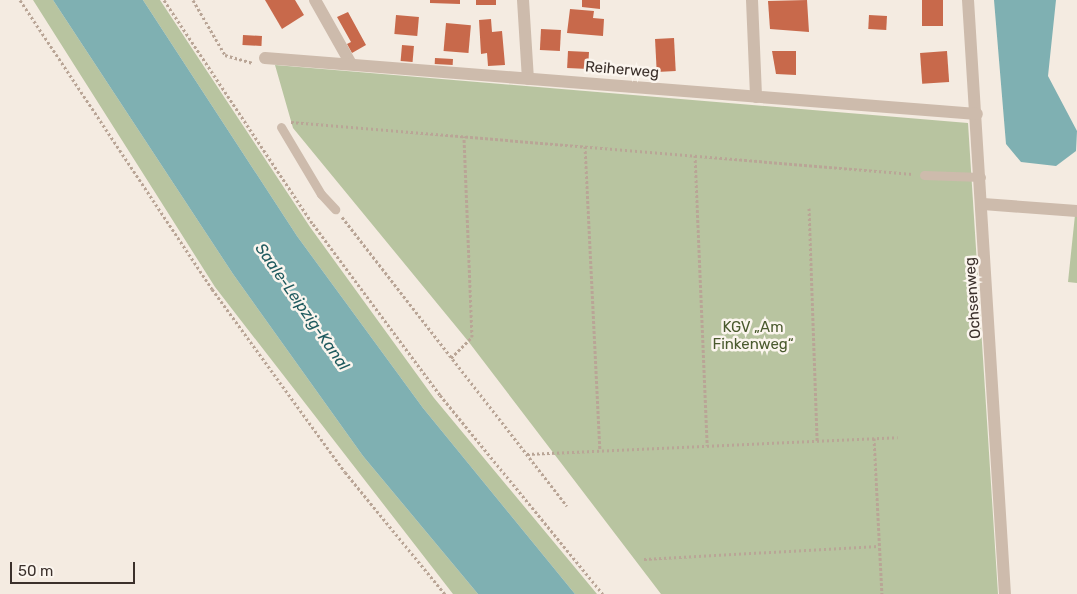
<!DOCTYPE html>
<html>
<head>
<meta charset="utf-8">
<style>
	body { margin:0 }
	#map { position:relative; width:1077px; height:594px; overflow:hidden; background:#f4ebe1; font-family:Rubik,sans-serif }
	div>[style] { position:absolute }
	.green>* { inset:0; background:#b8c4a0 }
	.water>* { inset:0; background:#7fb0b2 }
	.building>* { inset:0; background:#c8694b; transform-origin:0 0 }
	.path>* { height:3px; margin-top:-1.5px; transform-origin:0; background:repeating-linear-gradient(90deg,#b9a596 0 2.5px,transparent 0 5px) }
	.service>* { height:9px; margin:-4.5px; padding:0 4.5px; transform-origin:4.5px; border-radius:4.5px; background:#cdbbac }
	.minor>* { height:12px; margin:-6px; padding:0 6px; transform-origin:6px; border-radius:6px; background:#cdbbac }
	span { translate:-50% -50%; white-space:nowrap; text-align:center; line-height:1.15; -webkit-text-stroke:5px #fbf5ee; paint-order:stroke }
	.street-label { font-size:15px; color:#3b302b }
	.park-label { font-size:15px; color:#4a5a2e }
	.water-label { font-size:16px; color:#1f5a5e; font-style:italic }
	.scale { position:absolute; left:10px; top:562px; width:125px; height:22px; box-sizing:border-box; border:2px solid #3b302b; border-top:0; padding-left:6px; font-size:15px; line-height:18px; white-space:nowrap; color:#3b302b; -webkit-text-stroke:4px #fbf5ee; paint-order:stroke }
</style>
</head>
<body>
<div id="map">
	<div class="green">
		<i style="clip-path:polygon(33px 0,53px 0,233px 274px,363px 456px,478px 594px,453px 594px,215px 287px)"></i>
		<i style="clip-path:polygon(143px 0,160px 0,310px 227px,434px 398px,597px 594px,575px 594px,423px 408px,297px 236px)"></i>
		<i style="clip-path:polygon(275px 65px,968px 123px,998px 594px,661px 594px,468px 341px,293px 128px)"></i>
		<i style="clip-path:polygon(1075px 215px,1077px 216px,1077px 283px,1068px 282px)"></i>
	</div>
	<div class="water">
		<i style="clip-path:polygon(53px 0,143px 0,297px 236px,423px 408px,575px 594px,478px 594px,363px 456px,233px 274px)"></i>
		<i style="clip-path:polygon(994px 0,1056px 0,1048px 76px,1077px 131px,1076px 151px,1056px 166px,1021px 162px,1006px 144px)"></i>
	</div>
	<div class="building">
		<i style="clip-path:polygon(265px 0,295px 0,304px 15px,282px 29px)"></i>
		<i style="clip-path:polygon(430px 0,460px 0,460px 4px,430px 3px)"></i>
		<i style="left:476px;top:0;width:20px;height:5px"></i>
		<i style="clip-path:polygon(582px 0,600px 0,600px 9px,582px 7px)"></i>
		<i style="clip-path:polygon(807px 0,809px 32px,770px 29px,768px 1px)"></i>
		<i style="left:922px;top:0;width:21px;height:26px"></i>
		<i style="clip-path:polygon(570px 9px,594px 11px,593px 18px,604px 19px,603px 36px,567px 33px)"></i>
		<i style="clip-path:polygon(348px 12px,366px 45px,352px 53px,347px 44px,351px 42px,337px 17px)"></i>
		<i style="left:396px;top:15px;width:23px;height:19px;rotate:5deg"></i>
		<i style="left:869px;top:15px;width:18px;height:14px;rotate:3deg"></i>
		<i style="clip-path:polygon(491px 19px,492px 32px,502px 31px,505px 65px,488px 66px,487px 53px,481px 54px,479px 20px)"></i>
		<i style="left:446px;top:23px;width:25px;height:28px;rotate:5deg"></i>
		<i style="left:541px;top:29px;width:20px;height:21px;rotate:3deg"></i>
		<i style="left:243px;top:35px;width:19px;height:10px;rotate:3deg"></i>
		<i style="left:674px;top:38px;width:33px;height:19px;rotate:87deg"></i>
		<i style="left:402px;top:45px;width:12px;height:16px;rotate:5deg"></i>
		<i style="left:568px;top:51px;width:21px;height:17px;rotate:3deg"></i>
		<i style="clip-path:polygon(772px 51px,796px 51px,796px 75px,776px 74px)"></i>
		<i style="left:947px;top:51px;width:31px;height:27px;rotate:86deg"></i>
		<i style="left:435px;top:58px;width:18px;height:6px;rotate:3deg"></i>
	</div>
	<div class="path">
		<i style="left:20px;top:0;width:347px;rotate:56.4deg"></i>
		<i style="left:212px;top:289px;width:226px;rotate:54deg"></i>
		<i style="left:345px;top:472px;width:158px;rotate:50.7deg"></i>
		<i style="left:164px;top:0;width:269px;rotate:56.4deg"></i>
		<i style="left:313px;top:224px;width:213px;rotate:53.4deg"></i>
		<i style="left:440px;top:395px;width:257px;rotate:50.7deg"></i>
		<i style="left:193px;top:0;width:64px;rotate:59.8deg"></i>
		<i style="left:225px;top:55px;width:29px;rotate:16deg"></i>
		<i style="left:291px;top:122px;width:624px;rotate:4.78deg"></i>
		<i style="left:585px;top:146px;width:305px;rotate:87.2deg"></i>
		<i style="left:695px;top:155px;width:291px;rotate:87.6deg"></i>
		<i style="left:809px;top:208px;width:233px;rotate:88deg"></i>
		<i style="left:342px;top:217px;width:366px;rotate:52.1deg"></i>
		<i style="left:451px;top:358px;width:30px;rotate:-45deg"></i>
		<i style="left:472px;top:337px;width:201px;rotate:-92.3deg"></i>
		<i style="left:874px;top:438px;width:156px;rotate:87.1deg"></i>
		<i style="left:527px;top:454px;width:371px;rotate:-2.6deg"></i>
		<i style="left:644px;top:559px;width:235px;rotate:-3.2deg"></i>
	</div>
	<div class="service">
		<i style="left:281px;top:127px;width:78px;rotate:59.2deg"></i>
		<i style="left:321px;top:194px;width:21px;rotate:47deg"></i>
		<i style="left:924px;top:175px;width:57px;rotate:2deg"></i>
	</div>
	<div class="minor">
		<i style="left:315px;top:0;width:73px;rotate:60.6deg"></i>
		<i style="left:523px;top:0;width:79px;rotate:86.4deg"></i>
		<i style="left:752px;top:0;width:97px;rotate:87.6deg"></i>
		<i style="left:968px;top:0;width:595px;rotate:86.44deg"></i>
		<i style="left:265px;top:58px;width:714px;rotate:4.5deg"></i>
		<i style="left:983px;top:204px;width:94px;rotate:4.3deg"></i>
	</div>
	<div class="street-label">
		<span style="left:622px;top:70px;rotate:5deg">Reiherweg</span>
		<span style="left:973px;top:298px;rotate:-94deg">Ochsenweg</span>
	</div>
	<div class="park-label">
		<span style="left:753px;top:336px">KGV „Am<br>Finkenweg“</span>
	</div>
	<div class="water-label">
		<span style="left:302px;top:307px;rotate:55deg">Saale-Leipzig-Kanal</span>
	</div>
	<div class="scale">50 m</div>
</div>
</body>
</html>
